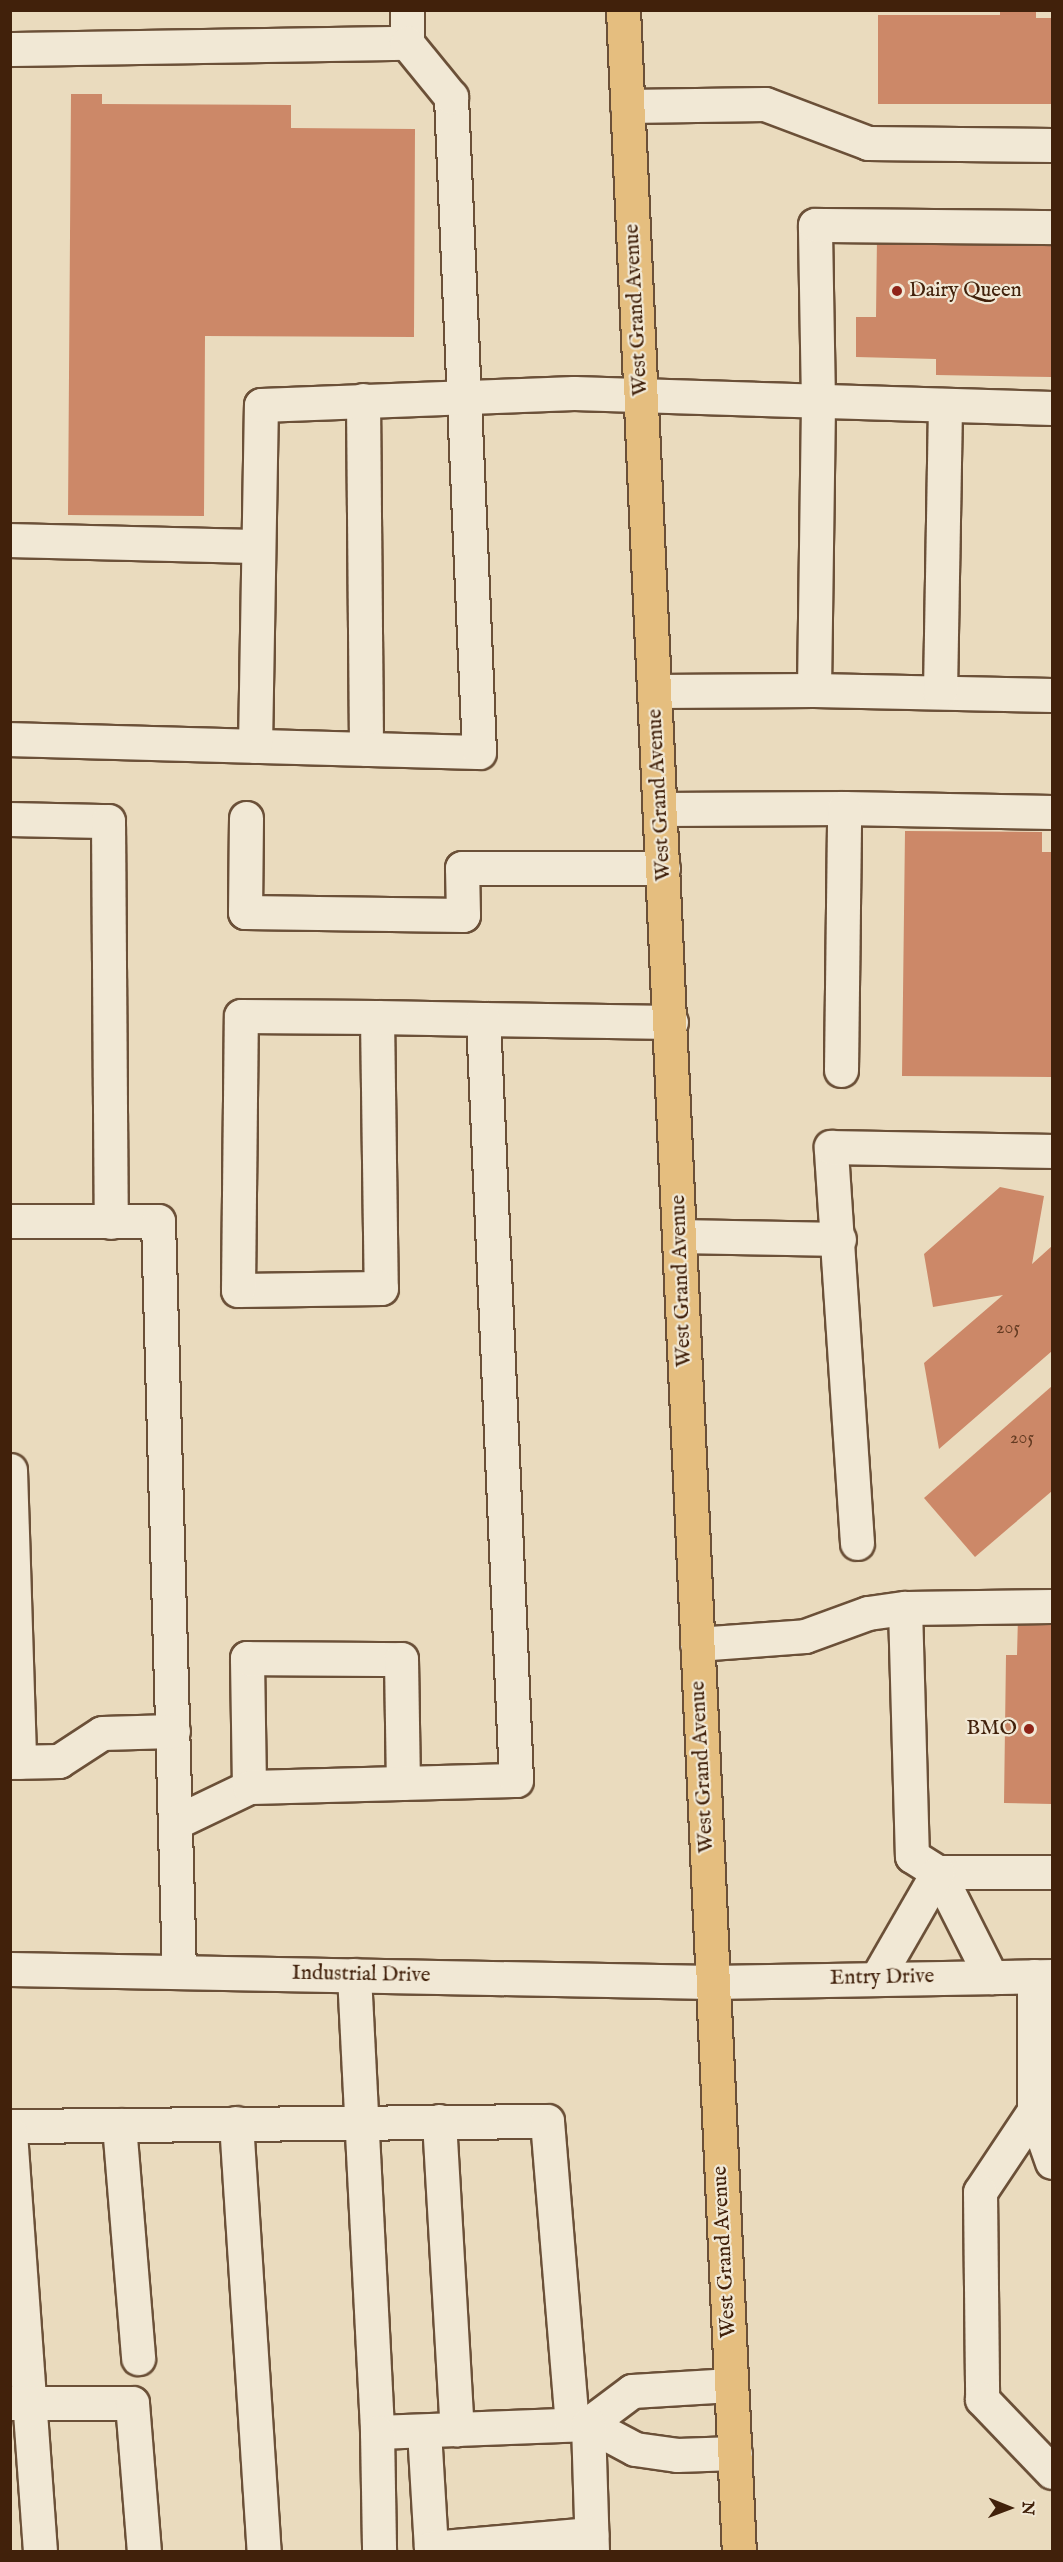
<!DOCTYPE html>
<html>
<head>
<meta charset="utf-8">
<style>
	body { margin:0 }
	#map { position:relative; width:1063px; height:2562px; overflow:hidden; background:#eadbbe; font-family:"IM FELL English",serif }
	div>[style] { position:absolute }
	.building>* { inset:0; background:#cc8868 }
	.roads { filter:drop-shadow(2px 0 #6b5038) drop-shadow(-2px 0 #6b5038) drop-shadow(0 2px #6b5038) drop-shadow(0 -2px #6b5038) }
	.minor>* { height:33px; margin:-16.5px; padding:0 16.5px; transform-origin:16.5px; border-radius:16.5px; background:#f1e8d5 }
	.major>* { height:33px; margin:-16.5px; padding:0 16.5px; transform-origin:16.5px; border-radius:16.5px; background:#e5be7f }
	.dots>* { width:16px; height:16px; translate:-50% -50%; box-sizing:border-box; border:3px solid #f1e8d5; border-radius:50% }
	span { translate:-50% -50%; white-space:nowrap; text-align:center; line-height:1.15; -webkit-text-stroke:4.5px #f1e8d5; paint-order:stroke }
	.number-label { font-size:18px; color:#643b22 }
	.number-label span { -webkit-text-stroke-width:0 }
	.poi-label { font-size:21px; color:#41210b }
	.left { translate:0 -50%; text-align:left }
	.right { translate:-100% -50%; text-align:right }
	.street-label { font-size:21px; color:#41210b }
	.frame { position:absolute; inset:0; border:12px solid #41210b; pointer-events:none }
	.north { position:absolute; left:979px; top:2478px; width:60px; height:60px; -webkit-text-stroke:4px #f1e8d5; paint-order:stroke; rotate:91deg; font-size:16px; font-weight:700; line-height:24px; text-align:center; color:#41210b }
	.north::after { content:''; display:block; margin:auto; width:21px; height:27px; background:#41210b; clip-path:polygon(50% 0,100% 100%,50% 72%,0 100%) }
</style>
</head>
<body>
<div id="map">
	<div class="building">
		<i style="clip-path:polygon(1000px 10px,1036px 10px,1036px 18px,1052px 18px,1052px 104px,878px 104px,878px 15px,1000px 15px)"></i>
		<i style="clip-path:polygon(71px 94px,102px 94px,102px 104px,291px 105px,291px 128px,415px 129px,414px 337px,205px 336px,204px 516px,68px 515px)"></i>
		<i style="clip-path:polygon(877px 236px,1052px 239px,1052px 377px,936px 375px,936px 359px,856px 357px,856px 317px,876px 317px)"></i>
		<i style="clip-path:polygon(905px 831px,1042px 832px,1042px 852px,1052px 852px,1052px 1077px,902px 1076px)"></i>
		<i style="clip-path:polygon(1000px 1187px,1044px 1196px,1032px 1264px,1052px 1246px,1052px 1351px,939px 1449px,924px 1363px,1003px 1295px,933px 1307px,924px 1254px)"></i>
		<i style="clip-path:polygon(1052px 1386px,1052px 1491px,975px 1557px,924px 1498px)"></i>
		<i style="clip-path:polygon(1018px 1616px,1052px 1617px,1052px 1804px,1004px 1803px,1006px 1655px,1017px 1655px)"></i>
	</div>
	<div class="roads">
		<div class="minor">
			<i style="left:10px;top:49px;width:397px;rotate:-0.9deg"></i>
			<i style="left:407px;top:43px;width:33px;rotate:-90deg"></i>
			<i style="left:627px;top:106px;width:138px;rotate:-0.8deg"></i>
			<i style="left:765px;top:104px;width:110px;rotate:20.7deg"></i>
			<i style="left:868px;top:143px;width:184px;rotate:0.6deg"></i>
			<i style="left:363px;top:400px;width:349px;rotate:89.5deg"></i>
			<i style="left:10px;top:540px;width:248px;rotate:1.4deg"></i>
			<i style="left:814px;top:690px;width:288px;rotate:-89.2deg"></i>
			<i style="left:818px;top:402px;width:177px;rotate:-91deg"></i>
			<i style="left:815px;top:225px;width:237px;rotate:0.5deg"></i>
			<i style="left:655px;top:691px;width:159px;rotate:-0.4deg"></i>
			<i style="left:814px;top:690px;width:238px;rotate:1.2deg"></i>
			<i style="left:940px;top:692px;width:287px;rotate:-89deg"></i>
			<i style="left:10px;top:739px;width:469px;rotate:1.6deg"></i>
			<i style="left:479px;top:752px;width:656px;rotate:-92.45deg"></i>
			<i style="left:451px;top:97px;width:70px;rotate:-129.2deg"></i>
			<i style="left:255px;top:746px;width:341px;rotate:-89deg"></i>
			<i style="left:261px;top:405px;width:313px;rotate:-2.2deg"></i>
			<i style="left:574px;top:393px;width:478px;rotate:1.8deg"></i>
			<i style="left:661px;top:809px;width:183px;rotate:-0.3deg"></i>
			<i style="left:844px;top:808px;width:208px;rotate:1.1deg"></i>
			<i style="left:246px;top:818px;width:94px;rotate:90.6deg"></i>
			<i style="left:245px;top:912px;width:218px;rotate:0.8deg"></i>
			<i style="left:463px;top:915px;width:47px;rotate:-91.2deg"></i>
			<i style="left:462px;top:868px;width:201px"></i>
			<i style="left:10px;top:819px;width:98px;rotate:1.2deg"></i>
			<i style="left:108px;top:821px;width:401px;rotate:89.6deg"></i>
			<i style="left:377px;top:1017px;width:271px;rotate:89.2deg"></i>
			<i style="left:381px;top:1288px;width:143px;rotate:179.2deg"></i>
			<i style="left:238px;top:1290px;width:274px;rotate:-89.4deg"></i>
			<i style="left:241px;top:1016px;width:136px;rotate:0.4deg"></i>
			<i style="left:377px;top:1017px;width:106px;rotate:1.1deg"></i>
			<i style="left:483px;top:1019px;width:188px;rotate:0.9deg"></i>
			<i style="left:841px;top:1070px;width:262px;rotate:-89.3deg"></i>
			<i style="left:10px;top:1221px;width:148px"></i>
			<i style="left:158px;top:1221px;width:751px;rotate:88.4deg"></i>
			<i style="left:680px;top:1236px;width:159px;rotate:1.1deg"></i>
			<i style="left:10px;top:1470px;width:292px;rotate:88.2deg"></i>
			<i style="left:857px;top:1543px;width:397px;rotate:-93.8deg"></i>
			<i style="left:831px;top:1147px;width:221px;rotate:1deg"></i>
			<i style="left:905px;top:1608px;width:147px;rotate:-0.8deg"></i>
			<i style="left:697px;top:1644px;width:108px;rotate:-4.2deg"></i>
			<i style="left:805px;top:1636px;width:67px;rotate:-20.1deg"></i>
			<i style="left:868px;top:1613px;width:37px;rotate:-8deg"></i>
			<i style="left:905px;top:1608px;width:248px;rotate:88.4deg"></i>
			<i style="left:912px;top:1856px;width:31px;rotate:32deg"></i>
			<i style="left:938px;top:1872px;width:114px"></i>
			<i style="left:10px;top:1762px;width:49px;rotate:-1.2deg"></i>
			<i style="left:59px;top:1761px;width:51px;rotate:-33.1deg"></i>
			<i style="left:102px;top:1733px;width:71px;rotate:-1.6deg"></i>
			<i style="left:249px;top:1787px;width:129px;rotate:-90.9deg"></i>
			<i style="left:247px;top:1658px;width:154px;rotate:0.4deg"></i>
			<i style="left:401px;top:1659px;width:124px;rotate:89.1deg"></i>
			<i style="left:176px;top:1822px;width:81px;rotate:-25.6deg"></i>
			<i style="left:249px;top:1787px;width:267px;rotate:-1.5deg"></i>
			<i style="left:516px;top:1780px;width:762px;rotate:-92.48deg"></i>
			<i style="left:938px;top:1872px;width:118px;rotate:63.2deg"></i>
			<i style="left:10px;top:1969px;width:702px;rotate:1.06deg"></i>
			<i style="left:712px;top:1982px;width:340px;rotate:-1deg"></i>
			<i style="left:354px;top:1975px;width:458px;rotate:87.1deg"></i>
			<i style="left:377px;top:2432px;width:211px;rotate:-2.2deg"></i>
			<i style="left:588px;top:2424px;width:53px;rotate:28deg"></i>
			<i style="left:635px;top:2449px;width:42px;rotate:8.1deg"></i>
			<i style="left:677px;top:2455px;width:58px;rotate:-2deg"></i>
			<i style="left:1034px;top:1976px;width:135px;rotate:90deg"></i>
			<i style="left:1034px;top:2111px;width:97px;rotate:123.7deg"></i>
			<i style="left:980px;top:2192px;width:207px;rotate:89.4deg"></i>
			<i style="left:982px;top:2399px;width:101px;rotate:46.2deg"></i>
			<i style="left:877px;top:1978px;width:122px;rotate:-60.1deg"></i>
			<i style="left:1034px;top:2111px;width:54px;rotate:70.6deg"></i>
			<i style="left:439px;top:2121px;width:309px;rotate:86.7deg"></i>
			<i style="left:236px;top:2123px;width:430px;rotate:86.3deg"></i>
			<i style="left:119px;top:2125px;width:234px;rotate:85.3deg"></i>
			<i style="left:10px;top:2126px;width:537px;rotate:-0.53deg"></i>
			<i style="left:547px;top:2121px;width:304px;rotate:85.3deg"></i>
			<i style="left:10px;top:2133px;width:420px;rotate:85.9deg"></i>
			<i style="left:10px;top:2403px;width:122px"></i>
			<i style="left:132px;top:2403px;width:149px;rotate:85.4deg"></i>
			<i style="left:588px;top:2424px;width:55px;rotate:-36.9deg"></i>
			<i style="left:632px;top:2391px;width:99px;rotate:-3.5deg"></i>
			<i style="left:588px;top:2424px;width:128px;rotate:88.2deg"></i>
			<i style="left:424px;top:2431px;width:117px;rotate:86.6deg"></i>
			<i style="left:431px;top:2548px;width:161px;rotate:-5deg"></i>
			<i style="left:377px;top:2432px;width:120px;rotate:89deg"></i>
		</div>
		<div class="major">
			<i style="left:623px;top:10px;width:2545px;rotate:87.39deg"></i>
		</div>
	</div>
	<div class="dots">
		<i style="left:897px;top:291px;background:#8f2418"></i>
		<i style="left:1029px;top:1729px;background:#8f2418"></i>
	</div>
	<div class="number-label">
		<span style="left:1008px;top:1329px">205</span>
		<span style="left:1022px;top:1439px">205</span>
	</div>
	<div class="poi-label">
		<span class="left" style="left:909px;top:291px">Dairy Queen</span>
		<span class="right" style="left:1017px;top:1729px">BMO</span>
	</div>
	<div class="street-label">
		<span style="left:637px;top:310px;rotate:-93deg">West Grand Avenue</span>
		<span style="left:660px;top:795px;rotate:-93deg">West Grand Avenue</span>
		<span style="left:682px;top:1281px;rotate:-92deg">West Grand Avenue</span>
		<span style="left:703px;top:1767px;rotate:-93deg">West Grand Avenue</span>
		<span style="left:361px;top:1975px;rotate:1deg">Industrial Drive</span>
		<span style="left:882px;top:1978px;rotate:-1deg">Entry Drive</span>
		<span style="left:725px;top:2252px;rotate:-93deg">West Grand Avenue</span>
	</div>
	<div class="frame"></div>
	<div class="north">N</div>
</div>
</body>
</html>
